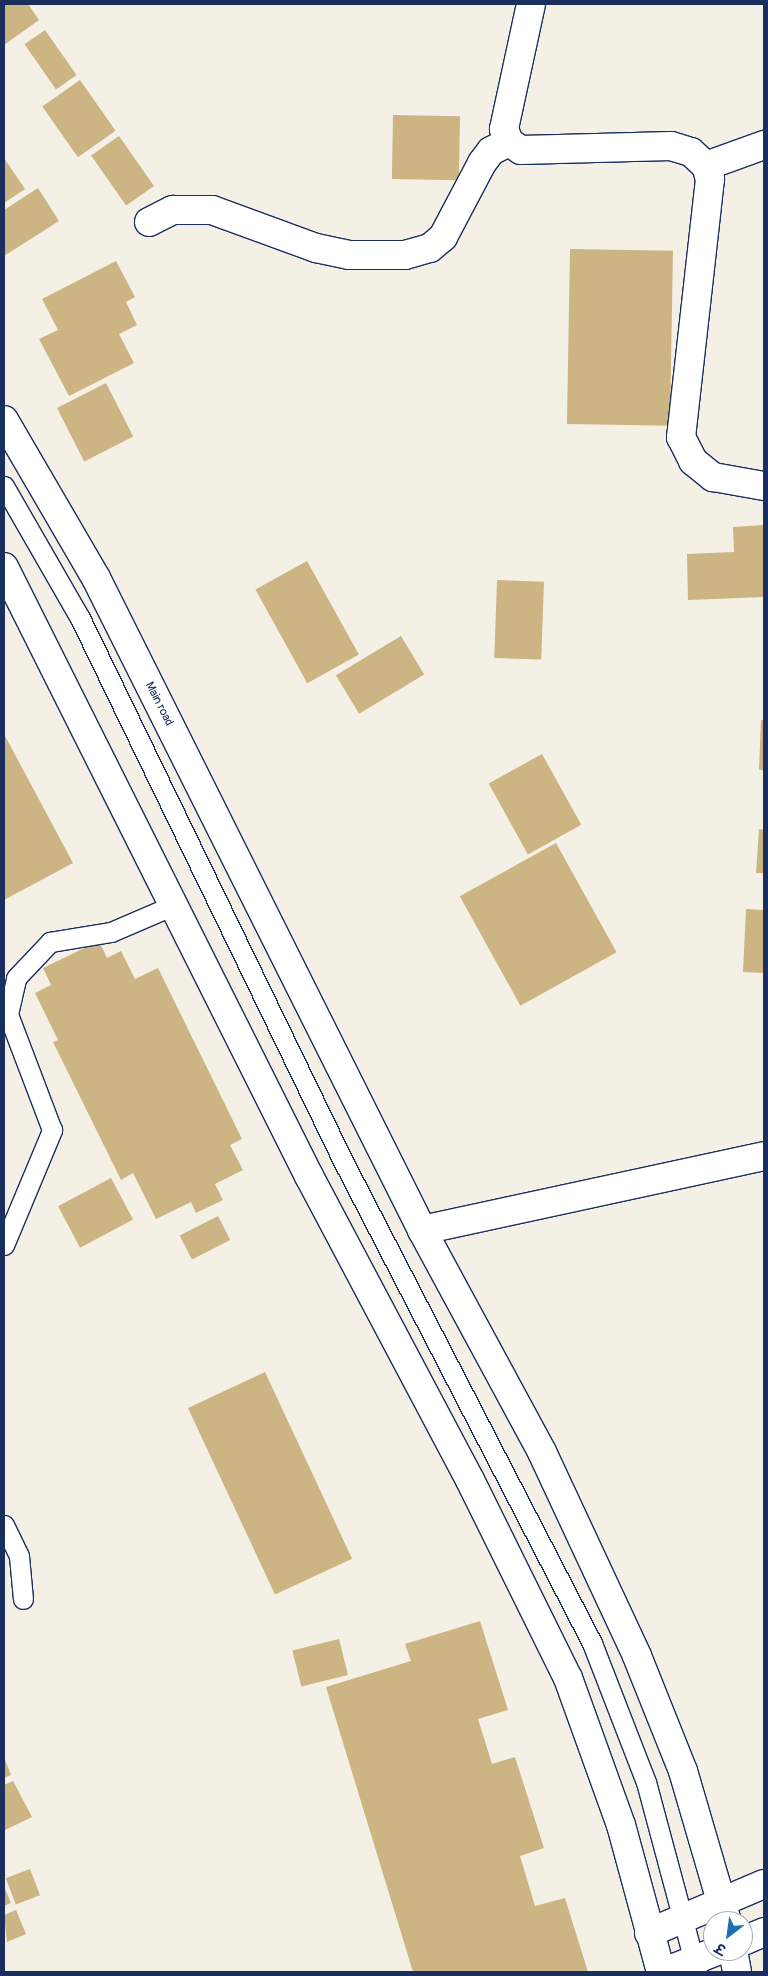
<!DOCTYPE html>
<html>
<head>
<meta charset="utf-8">
<style>
	body { margin:0 }
	#map { position:relative; width:768px; height:1976px; overflow:hidden; background:#f5f0e6; font-family:Pangolin,"Playpen Sans Deva",sans-serif }
	div>[style] { position:absolute }
	.building>* { inset:0; background:#ccb483; transform-origin:0 0 }
	.roads { filter:drop-shadow(1px 0 #1b2f5e) drop-shadow(-1px 0 #1b2f5e) drop-shadow(0 1px #1b2f5e) drop-shadow(0 -1px #1b2f5e) }
	.service>* { height:19px; margin:-9.5px; padding:0 9.5px; transform-origin:9.5px; border-radius:9.5px; background:#fff }
	.minor>* { height:28px; margin:-14px; padding:0 14px; transform-origin:14px; border-radius:14px; background:#fff }
	.tertiary>* { height:28px; margin:-14px; padding:0 14px; transform-origin:14px; border-radius:14px; background:#fff }
	.primary>* { height:28px; margin:-14px; padding:0 14px; transform-origin:14px; border-radius:14px; background:#fff }
	span { translate:-50% -50%; white-space:nowrap; text-align:center; line-height:1.15; -webkit-text-stroke:4px #fff; paint-order:stroke }
	.street-label { font-size:12px; color:#1b2f5e }
	.frame { position:absolute; inset:0; border:5px solid #1b2f5e; pointer-events:none }
	.north { position:absolute; left:703px; top:1911px; width:50px; height:50px; box-sizing:border-box; background:#fff; border:1px solid #a4acbf; border-radius:50%; rotate:210deg; font-size:14px; font-weight:700; line-height:20px; text-align:center; color:#1b2f5e }
	.north::after { content:''; display:block; margin:auto; width:18px; height:22px; background:#1f6fb2; clip-path:polygon(50% 0,100% 100%,50% 72%,0 100%) }
</style>
</head>
<body>
<div id="map">
	<div class="building">
		<i style="clip-path:polygon(4px 4px,28px 4px,39px 20px,4px 45px)"></i>
		<i style="left:45px;top:30px;width:55px;height:25px;rotate:55deg"></i>
		<i style="left:80px;top:80px;width:62px;height:46px;rotate:55deg"></i>
		<i style="left:393px;top:115px;width:67px;height:64px;rotate:1deg"></i>
		<i style="left:119px;top:136px;width:61px;height:34px;rotate:55deg"></i>
		<i style="clip-path:polygon(4px 158px,25px 189px,4px 203px)"></i>
		<i style="clip-path:polygon(38px 188px,59px 221px,4px 256px,4px 210px)"></i>
		<i style="left:570px;top:249px;width:103px;height:175px;rotate:1deg"></i>
		<i style="clip-path:polygon(116px 261px,135px 297px,126px 302px,137px 325px,119px 334px,134px 363px,69px 396px,39px 339px,58px 330px,42px 299px)"></i>
		<i style="left:106px;top:383px;width:60px;height:55px;rotate:63deg"></i>
		<i style="clip-path:polygon(764px 525px,764px 597px,688px 600px,687px 554px,734px 552px,733px 527px)"></i>
		<i style="left:307px;top:561px;width:107px;height:59px;rotate:61deg"></i>
		<i style="left:497px;top:580px;width:47px;height:78px;rotate:2deg"></i>
		<i style="left:401px;top:636px;width:45px;height:76px;rotate:59deg"></i>
		<i style="clip-path:polygon(761px 720px,764px 720px,764px 770px,759px 770px)"></i>
		<i style="clip-path:polygon(4px 734px,73px 863px,4px 900px)"></i>
		<i style="left:542px;top:754px;width:81px;height:61px;rotate:61deg"></i>
		<i style="clip-path:polygon(759px 829px,764px 830px,764px 873px,756px 873px)"></i>
		<i style="left:556px;top:843px;width:125px;height:110px;rotate:61deg"></i>
		<i style="clip-path:polygon(746px 909px,764px 910px,764px 973px,743px 972px)"></i>
		<i style="clip-path:polygon(99px 941px,107px 958px,121px 951px,135px 979px,158px 968px,242px 1139px,230px 1145px,243px 1170px,215px 1184px,223px 1200px,196px 1213px,191px 1202px,156px 1219px,133px 1173px,121px 1180px,53px 1042px,58px 1040px,35px 993px,51px 985px,43px 968px)"></i>
		<i style="left:111px;top:1178px;width:47px;height:60px;rotate:62deg"></i>
		<i style="left:218px;top:1216px;width:27px;height:43px;rotate:63deg"></i>
		<i style="left:265px;top:1372px;width:206px;height:85px;rotate:65deg"></i>
		<i style="clip-path:polygon(480px 1621px,508px 1710px,478px 1719px,492px 1764px,515px 1757px,544px 1848px,520px 1856px,535px 1906px,565px 1898px,588px 1972px,413px 1972px,326px 1687px,411px 1661px,405px 1644px)"></i>
		<i style="left:339px;top:1639px;width:37px;height:48px;rotate:76deg"></i>
		<i style="clip-path:polygon(4px 1757px,11px 1775px,4px 1778px)"></i>
		<i style="clip-path:polygon(13px 1781px,32px 1817px,5px 1830px,4px 1785px)"></i>
		<i style="left:30px;top:1869px;width:28px;height:26px;rotate:69deg"></i>
		<i style="clip-path:polygon(4px 1886px,11px 1903px,4px 1906px)"></i>
		<i style="clip-path:polygon(16px 1910px,26px 1934px,7px 1942px,4px 1915px)"></i>
	</div>
	<div class="roads">
		<div class="service">
			<i style="left:4px;top:486px;width:152px;rotate:60.1deg"></i>
			<i style="left:80px;top:618px;width:603px;rotate:64.16deg"></i>
			<i style="left:343px;top:1161px;width:543px;rotate:62.68deg"></i>
			<i style="left:592px;top:1643px;width:149px;rotate:68.8deg"></i>
			<i style="left:646px;top:1782px;width:197px;rotate:75deg"></i>
			<i style="left:4px;top:1245px;width:125px;rotate:-67.3deg"></i>
			<i style="left:52px;top:1130px;width:124px;rotate:-110.8deg"></i>
			<i style="left:8px;top:1014px;width:37px;rotate:-77deg"></i>
			<i style="left:16px;top:978px;width:50px;rotate:-46.6deg"></i>
			<i style="left:50px;top:942px;width:62px;rotate:-9.3deg"></i>
			<i style="left:111px;top:932px;width:69px;rotate:-23.2deg"></i>
			<i style="left:4px;top:1525px;width:34px;rotate:64deg"></i>
			<i style="left:19px;top:1556px;width:43px;rotate:84.7deg"></i>
		</div>
		<div class="minor">
			<i style="left:531px;top:4px;width:128px;rotate:102.2deg"></i>
			<i style="left:504px;top:129px;width:14px;rotate:69deg"></i>
			<i style="left:509px;top:142px;width:14px;rotate:34deg"></i>
			<i style="left:521px;top:150px;width:150px;rotate:-1.5deg"></i>
			<i style="left:671px;top:146px;width:21px;rotate:17deg"></i>
			<i style="left:691px;top:152px;width:21px;rotate:43deg"></i>
			<i style="left:706px;top:166px;width:14px;rotate:73deg"></i>
			<i style="left:710px;top:179px;width:260px;rotate:96.4deg"></i>
			<i style="left:681px;top:437px;width:27px;rotate:63deg"></i>
			<i style="left:693px;top:461px;width:26px;rotate:39deg"></i>
			<i style="left:713px;top:477px;width:52px;rotate:10deg"></i>
			<i style="left:706px;top:166px;width:62px;rotate:-19.9deg"></i>
			<i style="left:149px;top:222px;width:27px;rotate:-27deg"></i>
			<i style="left:173px;top:210px;width:39px"></i>
			<i style="left:212px;top:210px;width:111px;rotate:20.1deg"></i>
			<i style="left:316px;top:248px;width:34px;rotate:12deg"></i>
			<i style="left:349px;top:255px;width:56px"></i>
			<i style="left:405px;top:255px;width:26px;rotate:-16deg"></i>
			<i style="left:430px;top:248px;width:17px;rotate:-40deg"></i>
			<i style="left:443px;top:237px;width:84px;rotate:-62.2deg"></i>
			<i style="left:482px;top:163px;width:15px;rotate:-53deg"></i>
			<i style="left:491px;top:151px;width:20px;rotate:-27deg"></i>
			<i style="left:422px;top:1230px;width:350px;rotate:-12.2deg"></i>
		</div>
		<div class="tertiary">
			<i style="left:649px;top:1933px;width:125px;rotate:-23.1deg"></i>
			<i style="left:743px;top:1941px;width:23px;rotate:-23deg"></i>
			<i style="left:664px;top:1972px;width:57px;rotate:-21.6deg"></i>
		</div>
		<div class="primary">
			<i style="left:4px;top:420px;width:183px;rotate:59.8deg"></i>
			<i style="left:96px;top:578px;width:729px;rotate:63.43deg"></i>
			<i style="left:422px;top:1230px;width:252px;rotate:61.6deg"></i>
			<i style="left:542px;top:1452px;width:225px;rotate:65deg"></i>
			<i style="left:637px;top:1656px;width:124px;rotate:68.2deg"></i>
			<i style="left:683px;top:1771px;width:156px;rotate:73.7deg"></i>
			<i style="left:4px;top:567px;width:681px;rotate:63.4deg"></i>
			<i style="left:309px;top:1176px;width:344px;rotate:62.1deg"></i>
			<i style="left:470px;top:1480px;width:221px;rotate:63.7deg"></i>
			<i style="left:568px;top:1678px;width:156px;rotate:70.2deg"></i>
			<i style="left:621px;top:1825px;width:152px;rotate:74.8deg"></i>
			<i style="left:733px;top:1951px;width:21px;rotate:79deg"></i>
		</div>
	</div>
	<div class="street-label">
		<span style="left:159px;top:704px;rotate:63deg">Main road</span>
	</div>
	<div class="frame"></div>
	<div class="north">उ</div>
</div>
</body>
</html>
